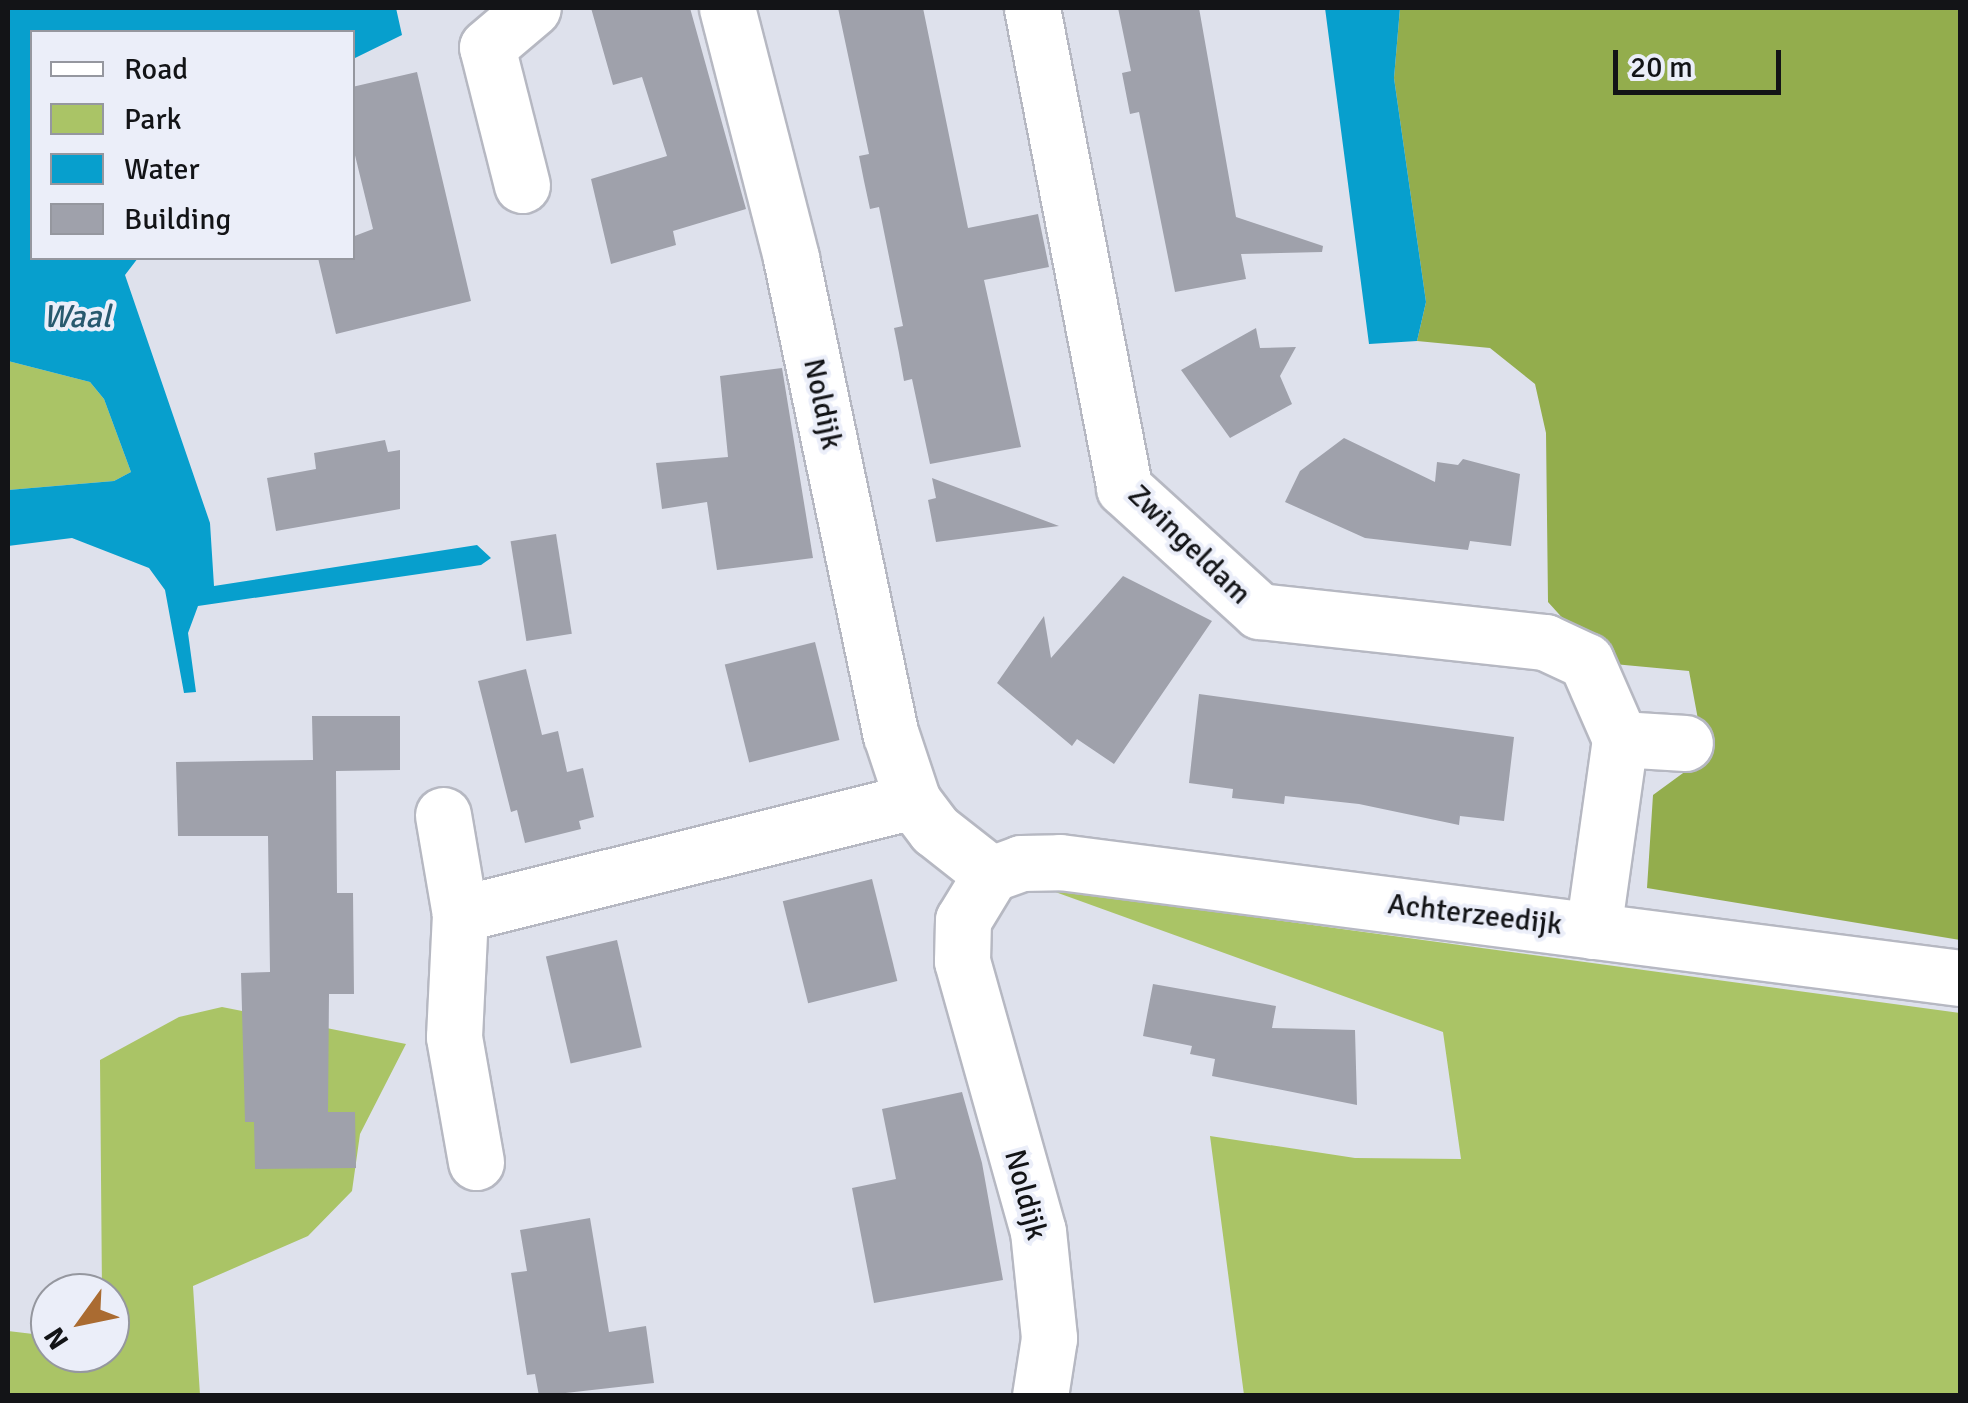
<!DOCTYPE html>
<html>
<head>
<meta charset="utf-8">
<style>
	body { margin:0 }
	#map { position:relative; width:1968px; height:1403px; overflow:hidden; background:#dee1ec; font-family:Signika,sans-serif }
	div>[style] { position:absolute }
	.green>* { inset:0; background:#aac466 }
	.forest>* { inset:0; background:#93ad4d }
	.water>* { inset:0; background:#079fcd }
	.building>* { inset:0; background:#9fa1ab; transform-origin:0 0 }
	.roads { filter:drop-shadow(2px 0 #b6b8c2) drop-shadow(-2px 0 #b6b8c2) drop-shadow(0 2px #b6b8c2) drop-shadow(0 -2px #b6b8c2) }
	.minor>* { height:55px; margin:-27.5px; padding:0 27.5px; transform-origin:27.5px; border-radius:27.5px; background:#fff }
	span { translate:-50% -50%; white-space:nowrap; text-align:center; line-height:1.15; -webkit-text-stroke:8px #ebeef9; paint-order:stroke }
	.street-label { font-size:30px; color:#131417 }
	.water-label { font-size:32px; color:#28596e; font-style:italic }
	.frame { position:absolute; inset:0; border:10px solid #131417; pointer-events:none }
	.legend { position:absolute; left:30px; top:30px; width:325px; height:230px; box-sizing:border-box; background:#ebeef9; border:2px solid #95979f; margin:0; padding:12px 18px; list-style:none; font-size:30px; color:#131417 }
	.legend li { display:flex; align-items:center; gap:20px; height:50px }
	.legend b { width:50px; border:2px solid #95979f }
	.north { position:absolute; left:30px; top:1273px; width:100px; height:100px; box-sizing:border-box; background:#ebeef9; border:2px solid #95979f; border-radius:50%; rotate:237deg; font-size:28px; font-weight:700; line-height:40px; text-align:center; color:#131417 }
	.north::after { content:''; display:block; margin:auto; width:35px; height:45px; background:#aa6b31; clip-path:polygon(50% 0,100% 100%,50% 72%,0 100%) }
	.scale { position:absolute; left:1613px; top:50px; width:168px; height:45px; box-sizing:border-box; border:5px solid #131417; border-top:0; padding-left:12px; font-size:30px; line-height:35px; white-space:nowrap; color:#131417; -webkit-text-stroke:8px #ebeef9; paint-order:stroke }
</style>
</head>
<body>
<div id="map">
	<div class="green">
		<i style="clip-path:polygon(8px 361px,90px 382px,104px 399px,131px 472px,114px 481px,8px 490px)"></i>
		<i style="clip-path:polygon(1047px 889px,1960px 1013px,1960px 1395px,1244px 1395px,1210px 1136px,1355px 1158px,1461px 1159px,1443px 1032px)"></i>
		<i style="clip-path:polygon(222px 1007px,406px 1044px,360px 1134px,352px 1191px,308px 1236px,193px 1286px,200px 1395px,8px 1395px,8px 1331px,50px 1336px,50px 1353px,110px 1353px,110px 1293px,102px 1293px,100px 1060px,179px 1017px)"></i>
	</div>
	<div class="forest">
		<i style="clip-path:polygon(1400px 8px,1960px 8px,1960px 940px,1647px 888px,1653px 795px,1705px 757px,1689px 671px,1603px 663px,1548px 602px,1546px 433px,1535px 384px,1490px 348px,1417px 341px,1426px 302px,1394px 78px)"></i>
	</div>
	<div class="water">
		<i style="clip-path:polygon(8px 8px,396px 8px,402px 35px,353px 59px,352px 32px,32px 32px,32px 258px,138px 258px,125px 275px,210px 523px,214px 586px,477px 545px,491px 558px,481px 565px,198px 606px,188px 633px,196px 692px,184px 693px,165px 590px,149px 568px,72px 538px,8px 546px,8px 490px,114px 481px,131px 472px,104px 399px,90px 382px,8px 361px)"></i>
		<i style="clip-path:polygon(1325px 8px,1400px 8px,1394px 78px,1426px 302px,1417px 341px,1369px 344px)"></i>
	</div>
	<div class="building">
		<i style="clip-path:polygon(591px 8px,690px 8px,746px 209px,673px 231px,676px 245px,611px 264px,591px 179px,667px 156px,642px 77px,613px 85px)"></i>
		<i style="clip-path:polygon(838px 8px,923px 8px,968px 228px,1038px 214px,1049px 267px,984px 280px,1021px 447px,930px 464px,912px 379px,904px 381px,899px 353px,894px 328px,903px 326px,879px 207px,870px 209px,864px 181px,859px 156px,869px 154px)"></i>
		<i style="clip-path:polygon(1118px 8px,1199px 8px,1236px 217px,1323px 246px,1322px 252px,1241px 254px,1246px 279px,1175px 292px,1139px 112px,1130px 114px,1122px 73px,1131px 71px)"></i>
		<i style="clip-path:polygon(417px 72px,471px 301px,336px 334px,318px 258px,352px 258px,352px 237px,373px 229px,352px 143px,352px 87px)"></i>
		<i style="clip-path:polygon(1256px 328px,1260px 348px,1296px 347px,1280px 376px,1292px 404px,1230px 438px,1181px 370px)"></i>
		<i style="clip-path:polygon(782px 368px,813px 558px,717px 570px,707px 502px,662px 509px,656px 463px,728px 457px,720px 376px)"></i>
		<i style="clip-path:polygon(1344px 438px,1435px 482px,1437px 462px,1458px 465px,1463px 459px,1520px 474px,1511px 546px,1470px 541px,1468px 550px,1365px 538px,1285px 502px,1300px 471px)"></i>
		<i style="clip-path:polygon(385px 440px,388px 452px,400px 450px,400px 509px,276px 531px,267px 478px,316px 469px,314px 453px)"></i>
		<i style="clip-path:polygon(932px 478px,1059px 526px,936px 542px,928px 500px,936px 498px)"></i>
		<i style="left:556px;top:534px;width:101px;height:46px;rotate:81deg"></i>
		<i style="clip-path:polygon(1123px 576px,1212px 621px,1114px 764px,1077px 739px,1072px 746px,997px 683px,1044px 616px,1051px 658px)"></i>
		<i style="left:815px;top:642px;width:101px;height:93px;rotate:76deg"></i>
		<i style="clip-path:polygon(526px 669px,542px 735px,558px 731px,567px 772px,583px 768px,594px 817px,579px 821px,581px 829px,525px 843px,517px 810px,511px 812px,478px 681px)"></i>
		<i style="clip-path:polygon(1199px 694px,1514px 737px,1504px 821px,1460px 816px,1459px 825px,1359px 804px,1285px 796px,1284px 804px,1259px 801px,1232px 798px,1233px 789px,1189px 783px)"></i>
		<i style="clip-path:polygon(312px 716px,400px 716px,400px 770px,336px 771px,337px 893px,353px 893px,354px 994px,329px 994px,328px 1112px,355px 1112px,356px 1168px,255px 1169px,254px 1122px,245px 1122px,241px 973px,270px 972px,268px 836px,178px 836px,176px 762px,313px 760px)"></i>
		<i style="left:872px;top:879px;width:105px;height:92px;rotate:76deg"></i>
		<i style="left:617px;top:940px;width:110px;height:73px;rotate:77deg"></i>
		<i style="clip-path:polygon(1153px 984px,1276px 1006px,1272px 1028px,1355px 1030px,1357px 1105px,1212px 1076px,1215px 1059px,1190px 1054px,1192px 1046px,1143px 1036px)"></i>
		<i style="clip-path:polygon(962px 1092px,982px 1163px,1003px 1280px,874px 1303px,852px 1188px,896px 1179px,882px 1109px)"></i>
		<i style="clip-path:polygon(590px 1218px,609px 1332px,646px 1326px,654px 1383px,539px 1396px,535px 1374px,527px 1375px,511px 1273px,527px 1271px,520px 1230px)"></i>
	</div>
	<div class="roads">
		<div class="minor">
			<i style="left:727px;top:8px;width:258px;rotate:75.6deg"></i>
			<i style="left:791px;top:258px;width:487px;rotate:78.2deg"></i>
			<i style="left:891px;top:735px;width:70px;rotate:71.6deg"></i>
			<i style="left:913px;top:801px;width:36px;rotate:53deg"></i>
			<i style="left:935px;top:830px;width:71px;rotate:38.2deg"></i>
			<i style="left:1032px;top:8px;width:489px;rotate:79.1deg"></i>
			<i style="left:1124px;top:488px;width:183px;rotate:42.3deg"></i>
			<i style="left:1259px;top:611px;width:288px;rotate:6.2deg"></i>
			<i style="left:1545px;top:642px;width:45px;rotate:24.9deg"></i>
			<i style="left:1586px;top:661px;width:85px;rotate:66.4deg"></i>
			<i style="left:522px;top:185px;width:142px;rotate:-104.2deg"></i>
			<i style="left:487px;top:47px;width:60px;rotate:-40.3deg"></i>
			<i style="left:443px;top:815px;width:100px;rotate:80.3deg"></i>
			<i style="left:460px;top:914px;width:123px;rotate:92.8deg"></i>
			<i style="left:454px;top:1037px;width:127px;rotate:80deg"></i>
			<i style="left:991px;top:874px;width:32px;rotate:-20deg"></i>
			<i style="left:1021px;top:863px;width:39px;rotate:-1deg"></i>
			<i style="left:1060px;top:862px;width:907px;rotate:7.34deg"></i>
			<i style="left:991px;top:874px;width:54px;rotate:121.3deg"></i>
			<i style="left:963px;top:920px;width:41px;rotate:91.4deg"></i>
			<i style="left:962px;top:961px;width:280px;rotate:74.3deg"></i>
			<i style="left:1038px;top:1231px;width:108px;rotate:84.1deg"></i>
			<i style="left:1049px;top:1338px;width:59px;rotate:98.8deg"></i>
			<i style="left:460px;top:914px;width:467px;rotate:-14deg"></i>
			<i style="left:1593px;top:931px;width:194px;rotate:-82deg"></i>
			<i style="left:1620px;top:739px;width:65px;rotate:3.5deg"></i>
		</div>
	</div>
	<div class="street-label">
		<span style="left:822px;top:404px;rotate:78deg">Noldijk</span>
		<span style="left:1189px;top:545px;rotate:44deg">Zwingeldam</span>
		<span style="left:1475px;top:915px;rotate:7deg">Achterzeedijk</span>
		<span style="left:1025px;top:1195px;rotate:75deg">Noldijk</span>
	</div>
	<div class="water-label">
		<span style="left:77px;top:317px">Waal</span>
	</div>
	<div class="frame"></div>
	<ul class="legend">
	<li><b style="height:12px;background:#fff"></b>Road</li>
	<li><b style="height:28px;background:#aac466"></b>Park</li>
	<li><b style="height:28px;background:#079fcd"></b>Water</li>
	<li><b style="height:28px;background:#9fa1ab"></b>Building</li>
	</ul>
	<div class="north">N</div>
	<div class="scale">20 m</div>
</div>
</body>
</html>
